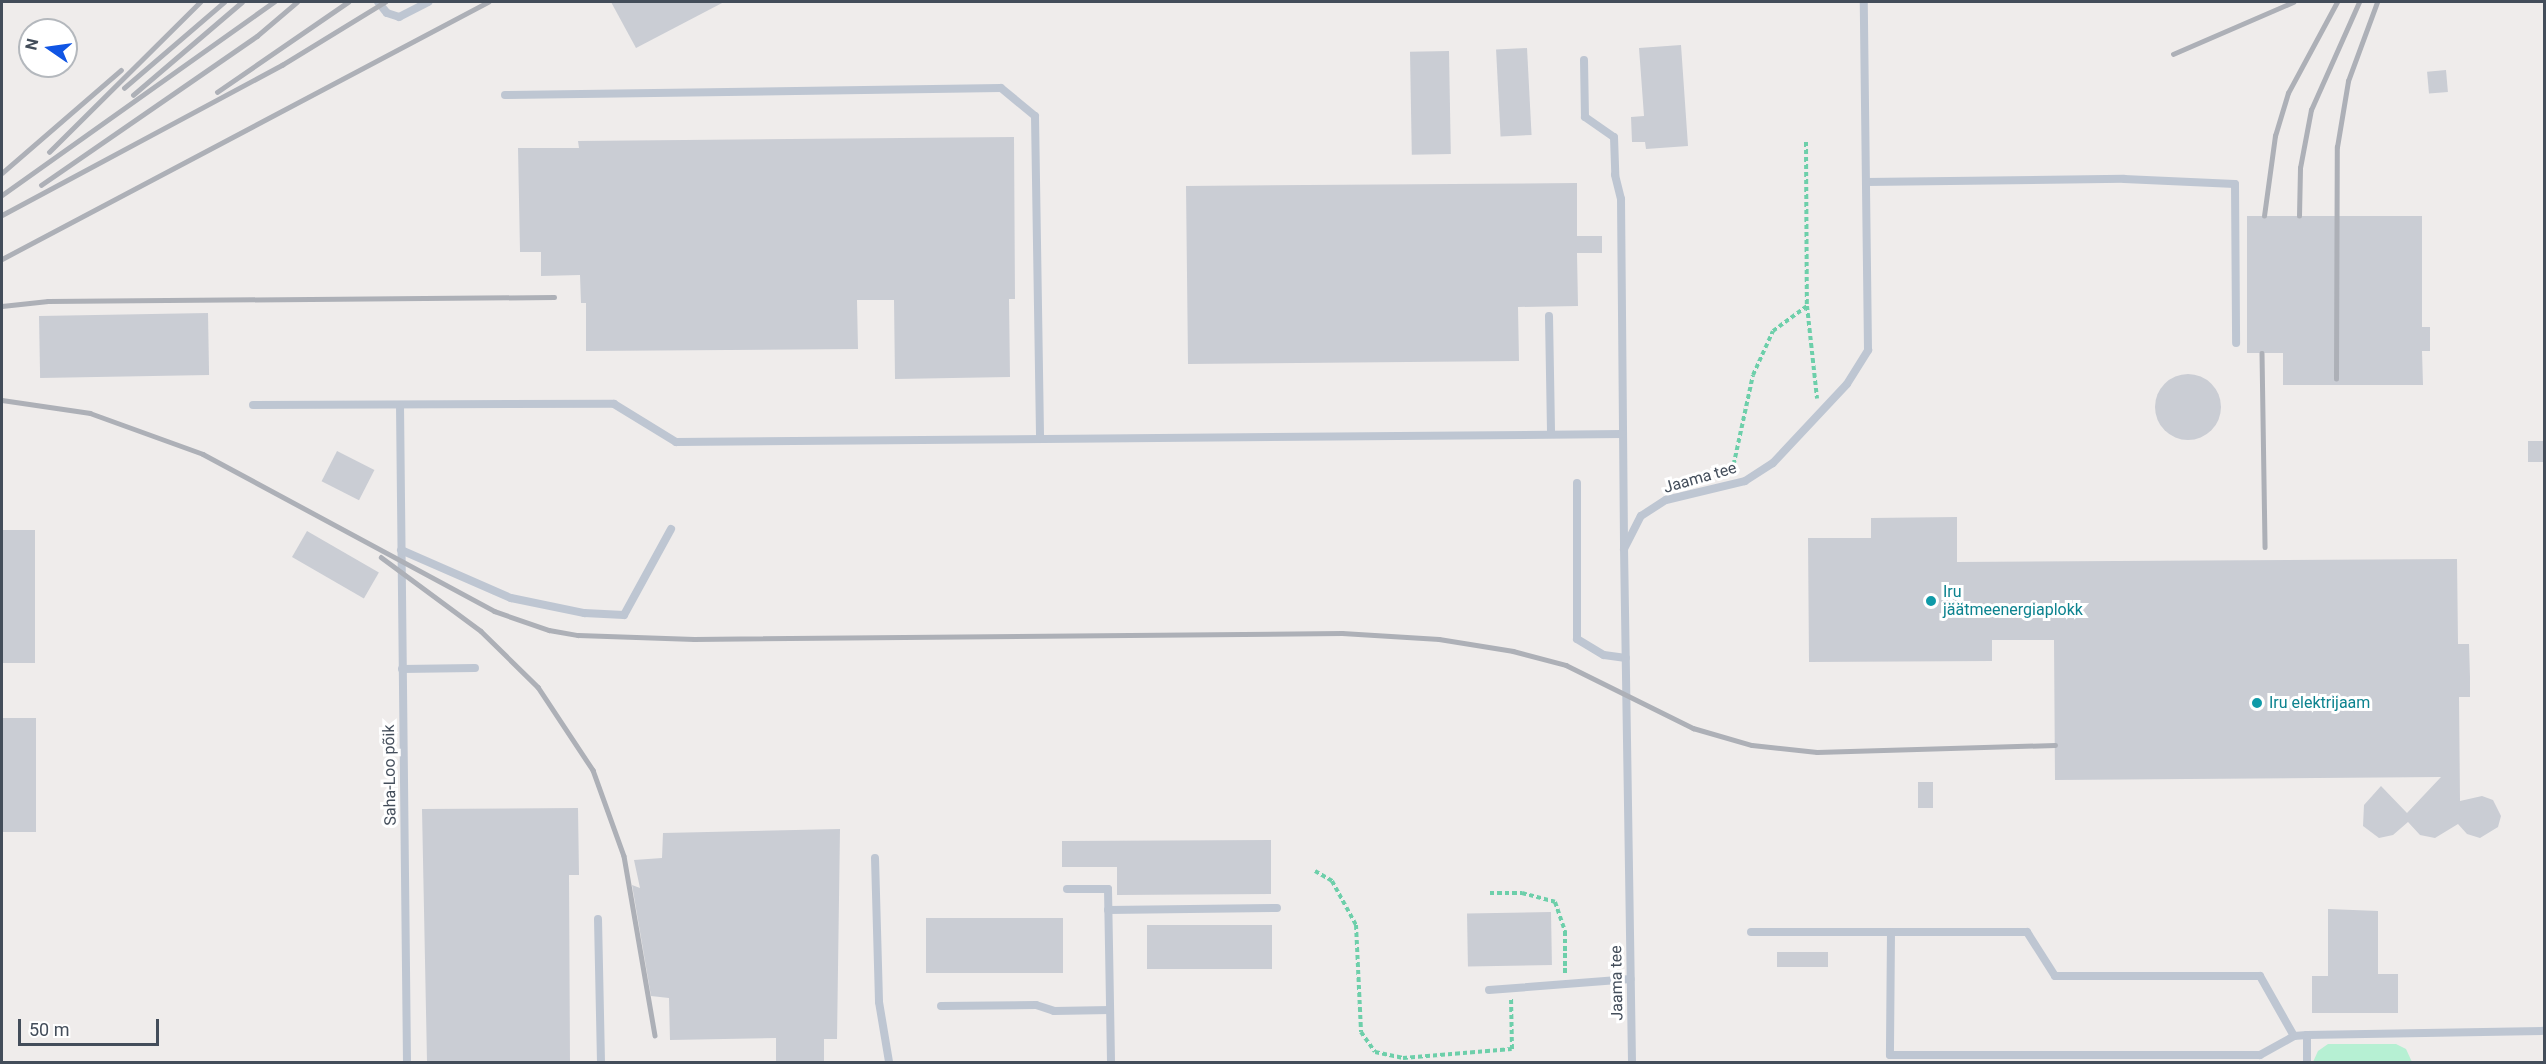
<!DOCTYPE html>
<html>
<head>
<meta charset="utf-8">
<style>
	body { margin:0 }
	#map { position:relative; width:2546px; height:1064px; overflow:hidden; background:#efeceb; font-family:Roboto,sans-serif }
	div>[style] { position:absolute }
	.green>* { inset:0; background:#b6f0d3 }
	.building>* { inset:0; background:#cacdd4; transform-origin:0 0 }
	.round { border-radius:50% }
	.path>* { height:4px; margin-top:-2px; transform-origin:0; background:repeating-linear-gradient(90deg,#6dcfaa 0 4.5px,transparent 0 7.5px) }
	.service>* { height:8px; margin:-4px; padding:0 4px; transform-origin:4px; border-radius:4px; background:#bec6d2 }
	.rail>* { height:4.5px; margin:-2.25px; padding:0 2.25px; transform-origin:2.25px; border-radius:2.25px; background:#adb0b7 }
	.dots>* { width:16px; height:16px; translate:-50% -50%; box-sizing:border-box; border:3px solid #fff; border-radius:50% }
	span { translate:-50% -50%; white-space:nowrap; text-align:center; line-height:1.15; -webkit-text-stroke:6px #fff; paint-order:stroke }
	.street-label { font-size:16px; color:#434d5a }
	.culture-label { font-size:16px; color:#0d838f }
	.left { translate:0 -50%; text-align:left }
	.frame { position:absolute; inset:0; border:3px solid #434d5a; pointer-events:none }
	.north { position:absolute; left:18px; top:18px; width:60px; height:60px; box-sizing:border-box; background:#fff; border:2px solid #b4b8bd; border-radius:50%; rotate:283deg; font-size:16px; font-weight:700; line-height:24px; text-align:center; color:#434d5a }
	.north::after { content:''; display:block; margin:auto; width:21px; height:27px; background:#1055e4; clip-path:polygon(50% 0,100% 100%,50% 72%,0 100%) }
	.scale { position:absolute; left:18px; top:1019px; width:141px; height:27px; box-sizing:border-box; border:3px solid #434d5a; border-top:0; padding-left:8px; font-size:18px; line-height:21px; white-space:nowrap; color:#434d5a; -webkit-text-stroke:4px #fff; paint-order:stroke }
</style>
</head>
<body>
<div id="map">
	<div class="green">
		<i style="clip-path:polygon(2328px 1044px,2396px 1044px,2406px 1049px,2412px 1062px,2313px 1062px,2318px 1051px)"></i>
	</div>
	<div class="building">
		<i style="clip-path:polygon(611px 2px,724px 2px,636px 48px)"></i>
		<i style="clip-path:polygon(1681px 45px,1688px 146px,1646px 149px,1645px 142px,1632px 142px,1631px 117px,1644px 116px,1639px 48px)"></i>
		<i style="left:1527px;top:48px;width:87px;height:31px;rotate:87deg"></i>
		<i style="left:1449px;top:51px;width:103px;height:39px;rotate:89deg"></i>
		<i style="left:2446px;top:70px;width:22px;height:19px;rotate:85deg"></i>
		<i style="clip-path:polygon(1014px 137px,1015px 299px,1009px 299px,1010px 377px,895px 379px,894px 300px,857px 300px,858px 349px,586px 351px,586px 303px,581px 303px,580px 275px,541px 276px,541px 252px,520px 252px,518px 148px,579px 148px,578px 141px)"></i>
		<i style="clip-path:polygon(1577px 183px,1577px 236px,1602px 236px,1602px 253px,1577px 253px,1578px 306px,1518px 307px,1519px 361px,1188px 364px,1186px 186px)"></i>
		<i style="clip-path:polygon(2247px 216px,2422px 216px,2422px 327px,2430px 327px,2430px 351px,2422px 351px,2423px 385px,2283px 385px,2283px 353px,2247px 353px)"></i>
		<i style="left:208px;top:313px;width:62px;height:169px;rotate:89deg"></i>
		<i class="round" style="left:2155px;top:374px;width:66px;height:66px"></i>
		<i style="left:2528px;top:441px;width:16px;height:21px"></i>
		<i style="left:337px;top:451px;width:42px;height:34px;rotate:27deg"></i>
		<i style="clip-path:polygon(1957px 517px,1957px 562px,2457px 559px,2458px 644px,2469px 644px,2470px 677px,2470px 697px,2459px 697px,2460px 801px,2482px 796px,2493px 800px,2501px 816px,2498px 827px,2480px 838px,2467px 834px,2458px 824px,2435px 838px,2420px 835px,2408px 822px,2393px 835px,2379px 838px,2363px 826px,2364px 805px,2381px 786px,2407px 813px,2441px 777px,2055px 780px,2054px 640px,1992px 640px,1992px 661px,1809px 662px,1808px 538px,1871px 538px,1871px 518px)"></i>
		<i style="left:2px;top:530px;width:33px;height:133px"></i>
		<i style="left:307px;top:531px;width:83px;height:30px;rotate:30deg"></i>
		<i style="left:2px;top:718px;width:34px;height:114px"></i>
		<i style="left:1918px;top:782px;width:15px;height:26px"></i>
		<i style="clip-path:polygon(578px 808px,579px 875px,569px 875px,570px 1062px,427px 1062px,422px 809px)"></i>
		<i style="clip-path:polygon(840px 829px,837px 1039px,824px 1039px,824px 1062px,776px 1062px,776px 1038px,670px 1040px,669px 998px,651px 996px,632px 885px,640px 888px,634px 860px,662px 858px,663px 833px)"></i>
		<i style="clip-path:polygon(1271px 840px,1271px 894px,1117px 895px,1117px 867px,1062px 867px,1062px 841px)"></i>
		<i style="clip-path:polygon(2328px 909px,2378px 911px,2378px 974px,2398px 974px,2398px 1013px,2312px 1013px,2312px 976px,2328px 976px)"></i>
		<i style="left:1551px;top:912px;width:53px;height:84px;rotate:89deg"></i>
		<i style="left:926px;top:918px;width:137px;height:55px"></i>
		<i style="left:1272px;top:925px;width:44px;height:125px;rotate:90deg"></i>
		<i style="left:1777px;top:952px;width:51px;height:15px"></i>
	</div>
	<div class="path">
		<i style="left:1806px;top:142px;width:164px;rotate:89.7deg"></i>
		<i style="left:1807px;top:306px;width:93px;rotate:83.8deg"></i>
		<i style="left:1732px;top:472px;width:99px;rotate:-77.8deg"></i>
		<i style="left:1753px;top:375px;width:48px;rotate:-65.6deg"></i>
		<i style="left:1773px;top:331px;width:42px;rotate:-36.3deg"></i>
		<i style="left:1315px;top:871px;width:20px;rotate:30deg"></i>
		<i style="left:1332px;top:881px;width:50px;rotate:61.4deg"></i>
		<i style="left:1356px;top:925px;width:107px;rotate:87.3deg"></i>
		<i style="left:1361px;top:1032px;width:24px;rotate:55deg"></i>
		<i style="left:1375px;top:1052px;width:29px;rotate:12deg"></i>
		<i style="left:1403px;top:1058px;width:109px;rotate:-4.7deg"></i>
		<i style="left:1512px;top:1049px;width:50px;rotate:-91.1deg"></i>
		<i style="left:1490px;top:893px;width:32px"></i>
		<i style="left:1522px;top:893px;width:34px;rotate:15deg"></i>
		<i style="left:1555px;top:902px;width:31px;rotate:71deg"></i>
		<i style="left:1565px;top:931px;width:42px;rotate:90deg"></i>
	</div>
	<div class="service">
		<i style="left:378px;top:2px;width:14px;rotate:51deg"></i>
		<i style="left:387px;top:13px;width:13px;rotate:18deg"></i>
		<i style="left:399px;top:17px;width:33px;rotate:-27deg"></i>
		<i style="left:1584px;top:60px;width:57px;rotate:89deg"></i>
		<i style="left:1585px;top:117px;width:35px;rotate:35deg"></i>
		<i style="left:1614px;top:137px;width:38px;rotate:88deg"></i>
		<i style="left:1615px;top:175px;width:25px;rotate:76deg"></i>
		<i style="left:1621px;top:199px;width:349px;rotate:89.5deg"></i>
		<i style="left:505px;top:95px;width:496px;rotate:-0.8deg"></i>
		<i style="left:1001px;top:88px;width:44px;rotate:39.5deg"></i>
		<i style="left:1035px;top:116px;width:322px;rotate:89.1deg"></i>
		<i style="left:1866px;top:182px;width:258px;rotate:-0.7deg"></i>
		<i style="left:2124px;top:179px;width:111px;rotate:2.6deg"></i>
		<i style="left:2235px;top:184px;width:159px;rotate:89.6deg"></i>
		<i style="left:1549px;top:316px;width:118px;rotate:89deg"></i>
		<i style="left:253px;top:405px;width:361px;rotate:-0.2deg"></i>
		<i style="left:614px;top:404px;width:73px;rotate:31.5deg"></i>
		<i style="left:676px;top:442px;width:946px;rotate:-0.48deg"></i>
		<i style="left:400px;top:405px;width:657px;rotate:89.39deg"></i>
		<i style="left:1577px;top:483px;width:156px;rotate:90deg"></i>
		<i style="left:1577px;top:639px;width:31px;rotate:31deg"></i>
		<i style="left:1604px;top:655px;width:22px;rotate:8deg"></i>
		<i style="left:401px;top:550px;width:120px;rotate:23.6deg"></i>
		<i style="left:511px;top:598px;width:75px;rotate:11.6deg"></i>
		<i style="left:584px;top:613px;width:40px;rotate:2.9deg"></i>
		<i style="left:624px;top:615px;width:98px;rotate:-61.3deg"></i>
		<i style="left:402px;top:669px;width:73px;rotate:-0.8deg"></i>
		<i style="left:875px;top:858px;width:144px;rotate:88.4deg"></i>
		<i style="left:879px;top:1002px;width:61px;rotate:80.5deg"></i>
		<i style="left:1067px;top:889px;width:41px"></i>
		<i style="left:1108px;top:889px;width:173px;rotate:89deg"></i>
		<i style="left:1108px;top:910px;width:169px;rotate:-0.7deg"></i>
		<i style="left:598px;top:919px;width:143px;rotate:88.8deg"></i>
		<i style="left:1751px;top:932px;width:276px"></i>
		<i style="left:2027px;top:932px;width:52px;rotate:57.5deg"></i>
		<i style="left:2055px;top:976px;width:205px"></i>
		<i style="left:2260px;top:976px;width:69px;rotate:60.5deg"></i>
		<i style="left:1891px;top:932px;width:123px;rotate:90.5deg"></i>
		<i style="left:1890px;top:1055px;width:370px"></i>
		<i style="left:2260px;top:1055px;width:39px;rotate:-29deg"></i>
		<i style="left:2294px;top:1036px;width:13px;rotate:-4deg"></i>
		<i style="left:1489px;top:990px;width:142px;rotate:-4.4deg"></i>
		<i style="left:941px;top:1006px;width:95px;rotate:-0.6deg"></i>
		<i style="left:1036px;top:1005px;width:19px;rotate:18deg"></i>
		<i style="left:1054px;top:1011px;width:56px;rotate:-1deg"></i>
		<i style="left:1632px;top:1062px;width:513px;rotate:-90.89deg"></i>
		<i style="left:1624px;top:549px;width:37px;rotate:-63deg"></i>
		<i style="left:1641px;top:516px;width:30px;rotate:-33deg"></i>
		<i style="left:1666px;top:500px;width:81px;rotate:-13.5deg"></i>
		<i style="left:1745px;top:481px;width:33px;rotate:-33deg"></i>
		<i style="left:1773px;top:463px;width:108px;rotate:-46.9deg"></i>
		<i style="left:1847px;top:384px;width:40px;rotate:-58deg"></i>
		<i style="left:1868px;top:350px;width:348px;rotate:-90.7deg"></i>
		<i style="left:2307px;top:1062px;width:27px;rotate:-90deg"></i>
		<i style="left:2307px;top:1035px;width:237px;rotate:-1deg"></i>
	</div>
	<div class="rail">
		<i style="left:2173px;top:54px;width:131px;rotate:-23.4deg"></i>
		<i style="left:124px;top:88px;width:132px;rotate:-40.7deg"></i>
		<i style="left:217px;top:92px;width:159px;rotate:-34.5deg"></i>
		<i style="left:133px;top:95px;width:143px;rotate:-40.5deg"></i>
		<i style="left:49px;top:152px;width:213px;rotate:-44.8deg"></i>
		<i style="left:2px;top:173px;width:157px;rotate:-40.9deg"></i>
		<i style="left:41px;top:185px;width:262px;rotate:-34.6deg"></i>
		<i style="left:257px;top:36px;width:52px;rotate:-40.4deg"></i>
		<i style="left:2px;top:195px;width:334px;rotate:-35.4deg"></i>
		<i style="left:2px;top:215px;width:318px;rotate:-28.2deg"></i>
		<i style="left:282px;top:65px;width:121px;rotate:-31.5deg"></i>
		<i style="left:2264px;top:216px;width:81px;rotate:-82.2deg"></i>
		<i style="left:2275px;top:136px;width:45px;rotate:-73.2deg"></i>
		<i style="left:2288px;top:93px;width:103px;rotate:-61.7deg"></i>
		<i style="left:2299px;top:216px;width:48px;rotate:-88.8deg"></i>
		<i style="left:2300px;top:168px;width:59px;rotate:-79.3deg"></i>
		<i style="left:2311px;top:110px;width:118px;rotate:-66deg"></i>
		<i style="left:2px;top:259px;width:550px;rotate:-27.87deg"></i>
		<i style="left:2px;top:306px;width:46px;rotate:-6.2deg"></i>
		<i style="left:48px;top:301px;width:506px;rotate:-0.45deg"></i>
		<i style="left:2262px;top:353px;width:194px;rotate:89.1deg"></i>
		<i style="left:2336px;top:379px;width:232px;rotate:-89.8deg"></i>
		<i style="left:2337px;top:147px;width:67px;rotate:-80.5deg"></i>
		<i style="left:2348px;top:81px;width:84px;rotate:-69.8deg"></i>
		<i style="left:2px;top:400px;width:89px;rotate:8.4deg"></i>
		<i style="left:90px;top:413px;width:120px;rotate:19.9deg"></i>
		<i style="left:203px;top:454px;width:331px;rotate:28.3deg"></i>
		<i style="left:494px;top:611px;width:58px;rotate:19.1deg"></i>
		<i style="left:549px;top:630px;width:29px;rotate:10deg"></i>
		<i style="left:578px;top:635px;width:116px;rotate:2deg"></i>
		<i style="left:694px;top:639px;width:648px;rotate:-0.53deg"></i>
		<i style="left:1342px;top:633px;width:97px;rotate:3.5deg"></i>
		<i style="left:1439px;top:639px;width:75px;rotate:9.2deg"></i>
		<i style="left:1513px;top:651px;width:55px;rotate:14.8deg"></i>
		<i style="left:1566px;top:665px;width:142px;rotate:26.4deg"></i>
		<i style="left:1693px;top:728px;width:61px;rotate:16.1deg"></i>
		<i style="left:1752px;top:745px;width:65px;rotate:6.1deg"></i>
		<i style="left:1817px;top:752px;width:238px;rotate:-1.7deg"></i>
		<i style="left:381px;top:557px;width:124px;rotate:36.5deg"></i>
		<i style="left:481px;top:631px;width:80px;rotate:44.5deg"></i>
		<i style="left:538px;top:687px;width:100px;rotate:56.5deg"></i>
		<i style="left:593px;top:770px;width:91px;rotate:70.2deg"></i>
		<i style="left:624px;top:856px;width:182px;rotate:80.2deg"></i>
	</div>
	<div class="dots">
		<i style="left:1931px;top:601px;background:#0f9aa8"></i>
		<i style="left:2257px;top:703px;background:#0f9aa8"></i>
	</div>
	<div class="street-label">
		<span style="left:1700px;top:478px;rotate:-16deg">Jaama tee</span>
		<span style="left:390px;top:775px;rotate:-91deg">Saha-Loo põik</span>
		<span style="left:1617px;top:983px;rotate:-91deg">Jaama tee</span>
	</div>
	<div class="culture-label">
		<span class="left" style="left:1943px;top:601px">Iru<br>jäätmeenergiaplokk</span>
		<span class="left" style="left:2269px;top:703px">Iru elektrijaam</span>
	</div>
	<div class="frame"></div>
	<div class="north">N</div>
	<div class="scale">50 m</div>
</div>
</body>
</html>
